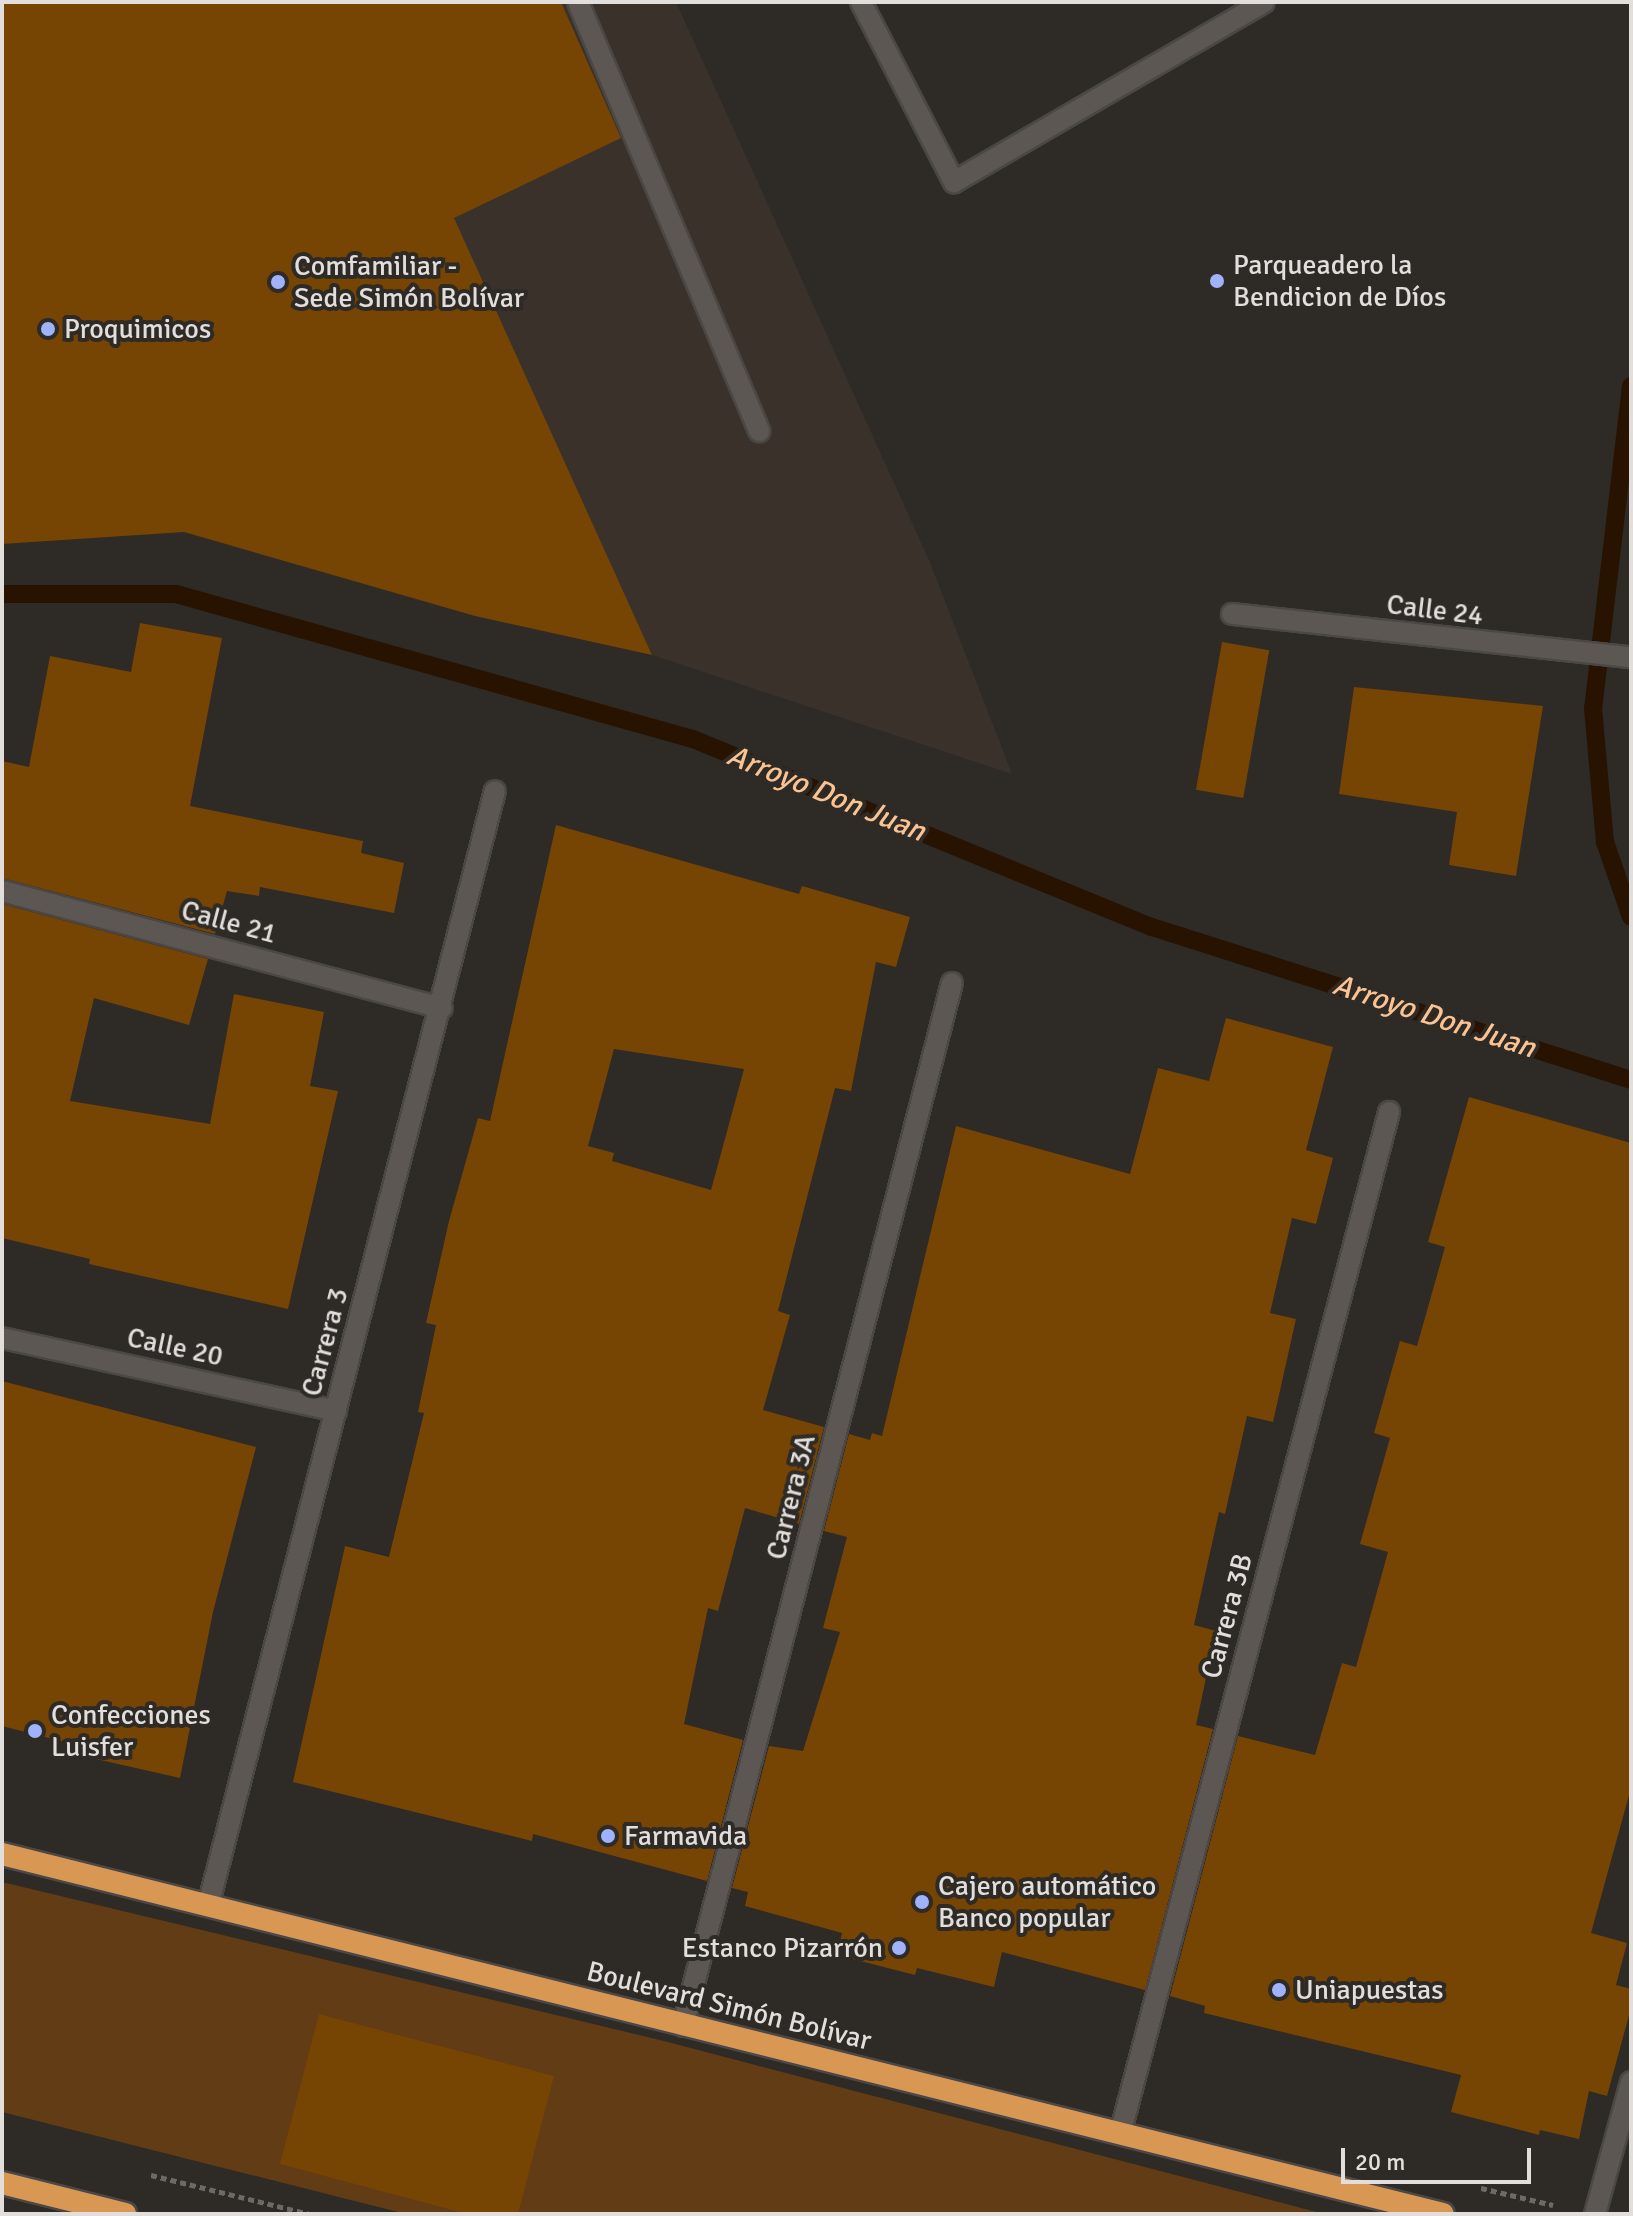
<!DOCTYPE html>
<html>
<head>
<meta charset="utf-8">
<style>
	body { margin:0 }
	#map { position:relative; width:1633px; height:2216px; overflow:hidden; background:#2e2a26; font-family:Signika,sans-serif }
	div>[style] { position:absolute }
	.built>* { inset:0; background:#3a322a }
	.green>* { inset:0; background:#613c15 }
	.stream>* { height:18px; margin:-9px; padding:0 9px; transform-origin:9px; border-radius:9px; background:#281300 }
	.building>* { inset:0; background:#764403; transform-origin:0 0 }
	.path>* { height:5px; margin-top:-2.5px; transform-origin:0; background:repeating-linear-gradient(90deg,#6d6a66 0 6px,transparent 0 10px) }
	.roads { filter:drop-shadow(2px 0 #4b4744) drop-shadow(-2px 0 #4b4744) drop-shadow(0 2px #4b4744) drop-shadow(0 -2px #4b4744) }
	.service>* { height:20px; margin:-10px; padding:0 10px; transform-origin:10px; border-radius:10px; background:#5c5753 }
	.minor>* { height:20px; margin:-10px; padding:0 10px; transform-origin:10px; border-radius:10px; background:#5c5753 }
	.trunk>* { height:22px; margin:-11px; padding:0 11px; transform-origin:11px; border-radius:11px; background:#d99754 }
	.dots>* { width:22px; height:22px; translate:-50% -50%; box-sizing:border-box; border:4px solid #2e2a26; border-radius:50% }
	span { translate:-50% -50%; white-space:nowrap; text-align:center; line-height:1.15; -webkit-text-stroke:8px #2e2a26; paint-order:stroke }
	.poi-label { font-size:28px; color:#e1dedc }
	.left { translate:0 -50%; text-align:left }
	.right { translate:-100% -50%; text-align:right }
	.street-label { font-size:28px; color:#e1dedc }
	.water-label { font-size:30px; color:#fbc391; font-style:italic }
	.frame { position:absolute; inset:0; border:4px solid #e1dedc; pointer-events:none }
	.scale { position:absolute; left:1341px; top:2148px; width:190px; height:36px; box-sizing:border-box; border:4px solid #e1dedc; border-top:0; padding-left:10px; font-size:24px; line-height:28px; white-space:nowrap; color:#e1dedc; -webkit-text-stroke:6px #2e2a26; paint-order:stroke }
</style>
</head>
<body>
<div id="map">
	<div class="built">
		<i style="clip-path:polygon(350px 2px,676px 2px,929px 560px,1012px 774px,652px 655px)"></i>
	</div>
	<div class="green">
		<i style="clip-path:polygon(2px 1882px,664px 2041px,1324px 2214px,406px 2214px,2px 2112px)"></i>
	</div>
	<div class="stream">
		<i style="left:1631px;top:386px;width:324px;rotate:96.7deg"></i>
		<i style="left:1593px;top:708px;width:135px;rotate:84.9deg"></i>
		<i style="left:1605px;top:842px;width:79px;rotate:70.9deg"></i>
		<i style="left:2px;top:594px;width:174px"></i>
		<i style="left:176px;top:594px;width:537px;rotate:15.67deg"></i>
		<i style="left:693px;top:739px;width:496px;rotate:22.3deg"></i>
		<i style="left:1152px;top:927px;width:503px;rotate:17.71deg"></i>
	</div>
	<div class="building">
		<i style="clip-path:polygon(2px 2px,561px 2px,621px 138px,454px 218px,652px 655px,475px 616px,184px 532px,2px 544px)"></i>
		<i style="clip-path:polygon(140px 623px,222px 638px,190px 806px,363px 841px,361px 853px,404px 863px,394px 913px,260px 887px,259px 896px,227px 891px,215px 934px,2px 878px,2px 761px,29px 767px,50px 656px,131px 672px)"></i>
		<i style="left:1222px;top:642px;width:48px;height:150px;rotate:10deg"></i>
		<i style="clip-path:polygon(1354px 687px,1543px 706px,1516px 876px,1449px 865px,1457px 812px,1339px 794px)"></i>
		<i style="clip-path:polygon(evenodd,556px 825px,799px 894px,802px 886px,910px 917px,896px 967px,876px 962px,851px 1091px,835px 1088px,778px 1311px,790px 1315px,763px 1410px,824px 1427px,799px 1524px,745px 1508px,718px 1611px,708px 1608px,684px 1724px,743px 1740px,707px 1881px,533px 1834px,532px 1841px,293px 1782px,345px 1546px,389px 1557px,424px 1413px,418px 1412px,436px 1325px,426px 1323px,449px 1221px,478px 1118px,490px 1121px,556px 825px,614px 1049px,744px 1069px,711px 1190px,612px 1161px,614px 1153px,588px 1146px,614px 1049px)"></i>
		<i style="clip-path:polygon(2px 904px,208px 959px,189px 1025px,94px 998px,70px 1101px,210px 1124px,234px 994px,324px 1012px,310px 1086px,338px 1091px,288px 1309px,89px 1264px,90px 1259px,2px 1238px)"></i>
		<i style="clip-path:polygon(1226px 1018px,1333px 1047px,1306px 1150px,1333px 1158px,1316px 1224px,1292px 1218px,1270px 1313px,1296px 1319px,1273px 1422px,1247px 1416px,1225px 1514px,1219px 1512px,1194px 1625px,1216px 1631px,1196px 1725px,1213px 1729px,1145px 1990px,1002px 1952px,994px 1987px,917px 1968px,915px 1975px,837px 1955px,842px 1933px,745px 1906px,748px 1892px,732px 1888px,769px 1746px,803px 1751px,840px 1632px,823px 1628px,847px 1537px,824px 1531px,849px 1434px,870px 1440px,872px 1433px,882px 1436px,956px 1126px,1130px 1174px,1158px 1068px,1209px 1081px)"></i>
		<i style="clip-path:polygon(1469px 1097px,1631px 1143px,1631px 1788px,1591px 1933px,1627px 1943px,1616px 1985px,1631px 1989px,1631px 2008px,1607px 2096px,1589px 2091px,1579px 2139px,1540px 2130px,1539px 2135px,1451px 2112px,1461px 2075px,1204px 2013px,1205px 2006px,1170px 1996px,1238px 1736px,1315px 1755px,1342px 1663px,1356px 1667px,1388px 1552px,1360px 1544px,1390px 1438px,1374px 1433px,1400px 1341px,1417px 1346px,1445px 1247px,1428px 1242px)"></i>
		<i style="clip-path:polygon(2px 1381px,256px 1447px,213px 1612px,180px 1778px,74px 1754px,76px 1745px,2px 1726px)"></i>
		<i style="clip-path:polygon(319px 2014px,554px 2076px,518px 2214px,467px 2214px,280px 2164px)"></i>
	</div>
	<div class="path">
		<i style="left:151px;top:2175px;width:164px;rotate:13.8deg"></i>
		<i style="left:1481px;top:2188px;width:74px;rotate:13.3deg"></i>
	</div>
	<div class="roads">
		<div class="service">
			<i style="left:578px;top:2px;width:466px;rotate:67.1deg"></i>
			<i style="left:861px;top:2px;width:203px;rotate:62.7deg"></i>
			<i style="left:954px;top:182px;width:358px;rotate:-30.1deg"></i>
		</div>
		<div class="minor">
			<i style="left:1232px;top:614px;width:401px;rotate:6.2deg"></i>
			<i style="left:2px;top:891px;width:455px;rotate:14.9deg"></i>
			<i style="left:2px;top:1338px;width:342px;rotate:12.3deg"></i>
			<i style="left:208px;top:1906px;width:1151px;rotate:-75.57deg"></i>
			<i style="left:683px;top:2026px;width:1077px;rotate:-75.54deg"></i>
			<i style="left:1120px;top:2134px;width:1057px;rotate:-75.25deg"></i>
			<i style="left:1595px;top:2214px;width:137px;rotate:-74.7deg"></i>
		</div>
		<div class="trunk">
			<i style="left:2px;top:1854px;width:1485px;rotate:14.03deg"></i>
			<i style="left:2px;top:2183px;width:127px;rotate:14.1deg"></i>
		</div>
	</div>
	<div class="dots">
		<i style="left:1217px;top:281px;background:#a1b2fd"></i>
		<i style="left:278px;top:282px;background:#a1b2fd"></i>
		<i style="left:48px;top:329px;background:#a1b2fd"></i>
		<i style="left:35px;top:1731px;background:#a1b2fd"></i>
		<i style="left:608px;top:1836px;background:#a1b2fd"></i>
		<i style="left:922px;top:1902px;background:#a1b2fd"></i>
		<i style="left:899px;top:1948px;background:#a1b2fd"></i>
		<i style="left:1279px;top:1990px;background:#a1b2fd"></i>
	</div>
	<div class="poi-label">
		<span class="left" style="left:1233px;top:281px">Parqueadero la<br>Bendicion de Díos</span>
		<span class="left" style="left:294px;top:282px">Comfamiliar -<br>Sede Simón Bolívar</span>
		<span class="left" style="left:64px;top:329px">Proquimicos</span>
		<span class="left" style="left:51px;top:1731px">Confecciones<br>Luisfer</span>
		<span class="left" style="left:624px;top:1836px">Farmavida</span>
		<span class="left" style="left:938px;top:1902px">Cajero automático<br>Banco popular</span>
		<span class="right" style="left:883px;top:1948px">Estanco Pizarrón</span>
		<span class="left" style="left:1295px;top:1990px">Uniapuestas</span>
	</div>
	<div class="street-label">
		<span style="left:1435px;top:610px;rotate:7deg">Calle 24</span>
		<span style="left:229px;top:922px;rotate:15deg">Calle 21</span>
		<span style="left:325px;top:1342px;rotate:-75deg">Carrera 3</span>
		<span style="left:175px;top:1347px;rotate:12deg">Calle 20</span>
		<span style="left:791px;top:1497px;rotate:-76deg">Carrera 3A</span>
		<span style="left:1227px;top:1616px;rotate:-75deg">Carrera 3B</span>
		<span style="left:729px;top:2006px;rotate:14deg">Boulevard Simón Bolívar</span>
	</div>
	<div class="water-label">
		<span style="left:826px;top:794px;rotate:22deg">Arroyo Don Juan</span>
		<span style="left:1434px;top:1017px;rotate:18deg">Arroyo Don Juan</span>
	</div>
	<div class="frame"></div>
	<div class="scale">20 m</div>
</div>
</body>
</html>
